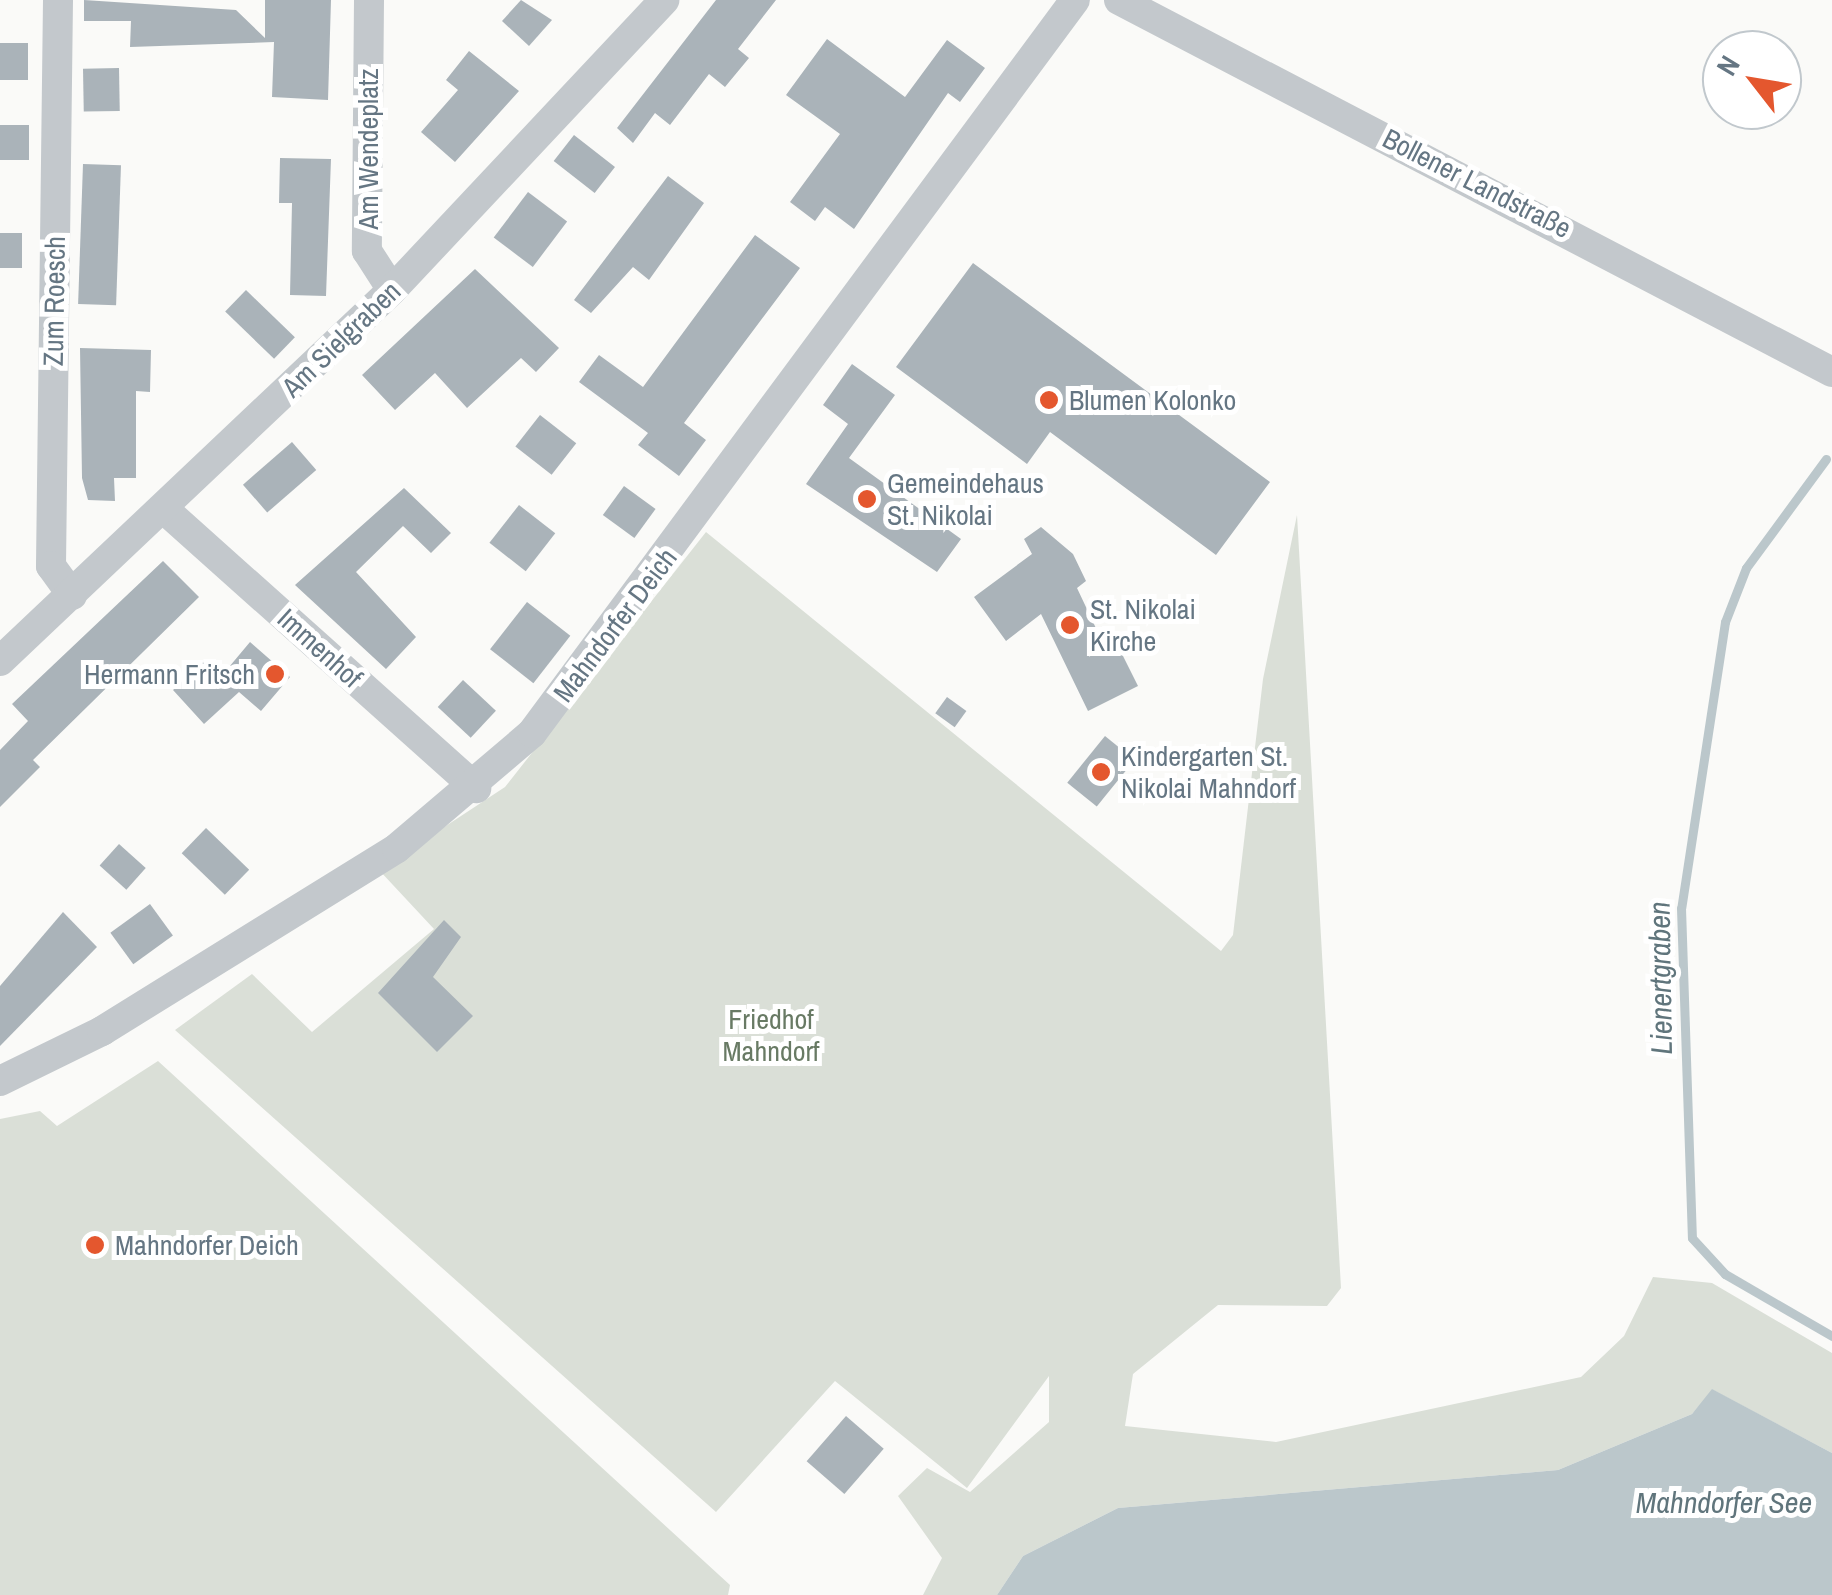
<!DOCTYPE html>
<html>
<head>
<meta charset="utf-8">
<style>
	body { margin:0 }
	#map { position:relative; width:1832px; height:1595px; overflow:hidden; background:#fafaf8; font-family:"Archivo Narrow",sans-serif }
	div>[style] { position:absolute }
	.green>* { inset:0; background:#dadfd7 }
	.water>* { inset:0; background:#bbc7cb }
	.stream>* { height:9px; margin:-4.5px; padding:0 4.5px; transform-origin:4.5px; border-radius:4.5px; background:#bbc7cb }
	.building>* { inset:0; background:#aab3b9; transform-origin:0 0 }
	.minor>* { height:30px; margin:-15px; padding:0 15px; transform-origin:15px; border-radius:15px; background:#c3c8cc }
	.dots>* { width:28px; height:28px; translate:-50% -50%; box-sizing:border-box; border:5px solid #fff; border-radius:50% }
	span { translate:-50% -50%; white-space:nowrap; text-align:center; line-height:1.15; -webkit-text-stroke:10px #fff; paint-order:stroke }
	.street-label { font-size:28px; color:#657683 }
	.poi-label { font-size:28px; color:#657683 }
	.left { translate:0 -50%; text-align:left }
	.right { translate:-100% -50%; text-align:right }
	.park-label { font-size:28px; color:#687a64 }
	.water-label { font-size:30px; color:#60757c; font-style:italic }
	.north { position:absolute; left:1702px; top:30px; width:100px; height:100px; box-sizing:border-box; background:#fff; border:2px solid #c1c8cd; border-radius:50%; rotate:301deg; font-size:28px; font-weight:700; line-height:40px; text-align:center; color:#657683 }
	.north::after { content:''; display:block; margin:auto; width:35px; height:45px; background:#e4572e; clip-path:polygon(50% 0,100% 100%,50% 72%,0 100%) }
</style>
</head>
<body>
<div id="map">
	<div class="green">
		<i style="clip-path:polygon(1297px 515px,1341px 1288px,1327px 1306px,1218px 1305px,1133px 1374px,1125px 1426px,1276px 1442px,1581px 1377px,1624px 1336px,1653px 1277px,1712px 1283px,1832px 1353px,1832px 1453px,1713px 1390px,1692px 1414px,1558px 1470px,1118px 1508px,1023px 1556px,997px 1595px,923px 1595px,942px 1558px,898px 1496px,927px 1468px,970px 1492px,1049px 1422px,1049px 1376px,967px 1488px,835px 1381px,716px 1512px,175px 1030px,252px 974px,312px 1032px,434px 929px,379px 870px,505px 787px,706px 532px,1221px 951px,1233px 935px,1263px 679px)"></i>
		<i style="clip-path:polygon(158px 1061px,730px 1585px,728px 1595px,0 1595px,0 1119px,40px 1111px,57px 1126px)"></i>
	</div>
	<div class="water">
		<i style="clip-path:polygon(1712px 1389px,1832px 1453px,1832px 1595px,997px 1595px,1023px 1556px,1118px 1508px,1558px 1470px,1692px 1414px)"></i>
	</div>
	<div class="stream">
		<i style="left:1826px;top:459px;width:135px;rotate:126.3deg"></i>
		<i style="left:1746px;top:568px;width:58px;rotate:111.3deg"></i>
		<i style="left:1725px;top:622px;width:289px;rotate:98.7deg"></i>
		<i style="left:1681px;top:908px;width:330px;rotate:88.1deg"></i>
		<i style="left:1692px;top:1238px;width:49px;rotate:47.5deg"></i>
		<i style="left:1725px;top:1274px;width:124px;rotate:30.1deg"></i>
	</div>
	<div class="building">
		<i style="clip-path:polygon(84px 0,236px 10px,265px 38px,265px 0,331px 0,328px 100px,272px 97px,274px 42px,130px 47px,131px 21px,84px 21px)"></i>
		<i style="clip-path:polygon(521px 0,552px 20px,529px 46px,502px 21px)"></i>
		<i style="clip-path:polygon(716px 0,776px 0,738px 49px,749px 58px,725px 87px,709px 74px,670px 125px,655px 113px,633px 143px,617px 128px)"></i>
		<i style="clip-path:polygon(827px 39px,905px 97px,947px 40px,985px 68px,960px 102px,948px 93px,854px 229px,825px 207px,815px 221px,790px 202px,840px 134px,786px 95px)"></i>
		<i style="left:0;top:43px;width:28px;height:37px"></i>
		<i style="clip-path:polygon(469px 51px,519px 91px,455px 162px,421px 132px,458px 90px,446px 80px)"></i>
		<i style="left:119px;top:68px;width:43px;height:36px;rotate:89deg"></i>
		<i style="left:0;top:125px;width:29px;height:35px"></i>
		<i style="left:574px;top:135px;width:52px;height:33px;rotate:38deg"></i>
		<i style="clip-path:polygon(280px 158px,331px 159px,326px 296px,290px 295px,292px 203px,279px 203px)"></i>
		<i style="left:83px;top:164px;width:38px;height:140px;rotate:2deg"></i>
		<i style="clip-path:polygon(668px 176px,704px 203px,649px 280px,633px 267px,591px 313px,574px 300px)"></i>
		<i style="left:528px;top:192px;width:49px;height:57px;rotate:37deg"></i>
		<i style="left:0;top:233px;width:22px;height:35px"></i>
		<i style="clip-path:polygon(755px 235px,800px 268px,684px 423px,706px 440px,679px 476px,638px 445px,648px 433px,579px 382px,599px 355px,643px 387px)"></i>
		<i style="clip-path:polygon(973px 263px,1270px 482px,1216px 555px,1050px 432px,1027px 464px,896px 367px)"></i>
		<i style="clip-path:polygon(475px 269px,559px 348px,536px 372px,521px 358px,467px 408px,435px 373px,395px 410px,362px 375px)"></i>
		<i style="left:246px;top:290px;width:68px;height:30px;rotate:44deg"></i>
		<i style="clip-path:polygon(80px 348px,151px 350px,150px 392px,136px 391px,136px 478px,114px 478px,115px 501px,88px 500px,82px 478px)"></i>
		<i style="clip-path:polygon(852px 364px,895px 395px,849px 458px,961px 539px,937px 572px,806px 484px,848px 424px,823px 405px)"></i>
		<i style="left:540px;top:415px;width:46px;height:40px;rotate:38deg"></i>
		<i style="left:292px;top:442px;width:37px;height:65px;rotate:49deg"></i>
		<i style="left:624px;top:486px;width:39px;height:36px;rotate:36deg"></i>
		<i style="clip-path:polygon(404px 488px,451px 533px,431px 553px,403px 526px,356px 572px,416px 637px,386px 669px,295px 585px)"></i>
		<i style="left:519px;top:505px;width:46px;height:48px;rotate:38deg"></i>
		<i style="clip-path:polygon(1041px 527px,1073px 554px,1086px 581px,1077px 588px,1102px 641px,1113px 636px,1138px 686px,1088px 711px,1041px 614px,1006px 641px,974px 597px,1032px 554px,1024px 539px)"></i>
		<i style="clip-path:polygon(163px 561px,199px 597px,33px 760px,40px 767px,0 807px,0 750px,28px 721px,12px 704px)"></i>
		<i style="left:527px;top:602px;width:55px;height:60px;rotate:38deg"></i>
		<i style="clip-path:polygon(250px 642px,290px 677px,261px 711px,239px 692px,204px 724px,173px 690px,203px 662px,219px 679px)"></i>
		<i style="left:463px;top:680px;width:45px;height:37px;rotate:43deg"></i>
		<i style="left:947px;top:697px;width:24px;height:20px;rotate:36deg"></i>
		<i style="left:1105px;top:736px;width:38px;height:60px;rotate:39deg"></i>
		<i style="left:206px;top:828px;width:60px;height:35px;rotate:44deg"></i>
		<i style="left:119px;top:844px;width:36px;height:29px;rotate:42deg"></i>
		<i style="left:150px;top:904px;width:39px;height:49px;rotate:54deg"></i>
		<i style="clip-path:polygon(63px 912px,97px 947px,0 1046px,0 986px)"></i>
		<i style="clip-path:polygon(444px 920px,461px 937px,433px 977px,473px 1016px,437px 1052px,378px 993px)"></i>
		<i style="left:846px;top:1416px;width:50px;height:60px;rotate:41deg"></i>
	</div>
	<div class="minor">
		<i style="left:58px;top:0;width:566px;rotate:90.71deg"></i>
		<i style="left:51px;top:566px;width:36px;rotate:54deg"></i>
		<i style="left:369px;top:0;width:251px;rotate:90.5deg"></i>
		<i style="left:367px;top:251px;width:46px;rotate:57.3deg"></i>
		<i style="left:1119px;top:0;width:804px;rotate:27.55deg"></i>
		<i style="left:164px;top:509px;width:419px;rotate:41.8deg"></i>
		<i style="left:0;top:661px;width:540px;rotate:-43.42deg"></i>
		<i style="left:392px;top:290px;width:398px;rotate:-46.8deg"></i>
		<i style="left:0;top:1081px;width:114px;rotate:-26.1deg"></i>
		<i style="left:102px;top:1031px;width:347px;rotate:-31.8deg"></i>
		<i style="left:397px;top:848px;width:177px;rotate:-40.4deg"></i>
		<i style="left:532px;top:733px;width:912px;rotate:-53.47deg"></i>
	</div>
	<div class="dots">
		<i style="left:1049px;top:400px;background:#e4572e"></i>
		<i style="left:867px;top:499px;background:#e4572e"></i>
		<i style="left:1070px;top:625px;background:#e4572e"></i>
		<i style="left:275px;top:674px;background:#e4572e"></i>
		<i style="left:1101px;top:772px;background:#e4572e"></i>
		<i style="left:95px;top:1245px;background:#e4572e"></i>
	</div>
	<div class="street-label">
		<span style="left:368px;top:149px;rotate:-90deg">Am Wendeplatz</span>
		<span style="left:1477px;top:183px;rotate:27deg">Bollener Landstraße</span>
		<span style="left:54px;top:301px;rotate:-89deg">Zum Roesch</span>
		<span style="left:341px;top:339px;rotate:-44deg">Am Sielgraben</span>
		<span style="left:615px;top:625px;rotate:-53deg">Mahndorfer Deich</span>
		<span style="left:320px;top:648px;rotate:42deg">Immenhof</span>
	</div>
	<div class="poi-label">
		<span class="left" style="left:1069px;top:400px">Blumen Kolonko</span>
		<span class="left" style="left:887px;top:499px">Gemeindehaus<br>St. Nikolai</span>
		<span class="left" style="left:1090px;top:625px">St. Nikolai<br>Kirche</span>
		<span class="right" style="left:255px;top:674px">Hermann Fritsch</span>
		<span class="left" style="left:1121px;top:772px">Kindergarten St.<br>Nikolai Mahndorf</span>
		<span class="left" style="left:115px;top:1245px">Mahndorfer Deich</span>
	</div>
	<div class="park-label">
		<span style="left:771px;top:1035px">Friedhof<br>Mahndorf</span>
	</div>
	<div class="water-label">
		<span style="left:1660px;top:978px;rotate:-91deg">Lienertgraben</span>
		<span style="left:1724px;top:1502px">Mahndorfer See</span>
	</div>
	<div class="north">N</div>
</div>
</body>
</html>
